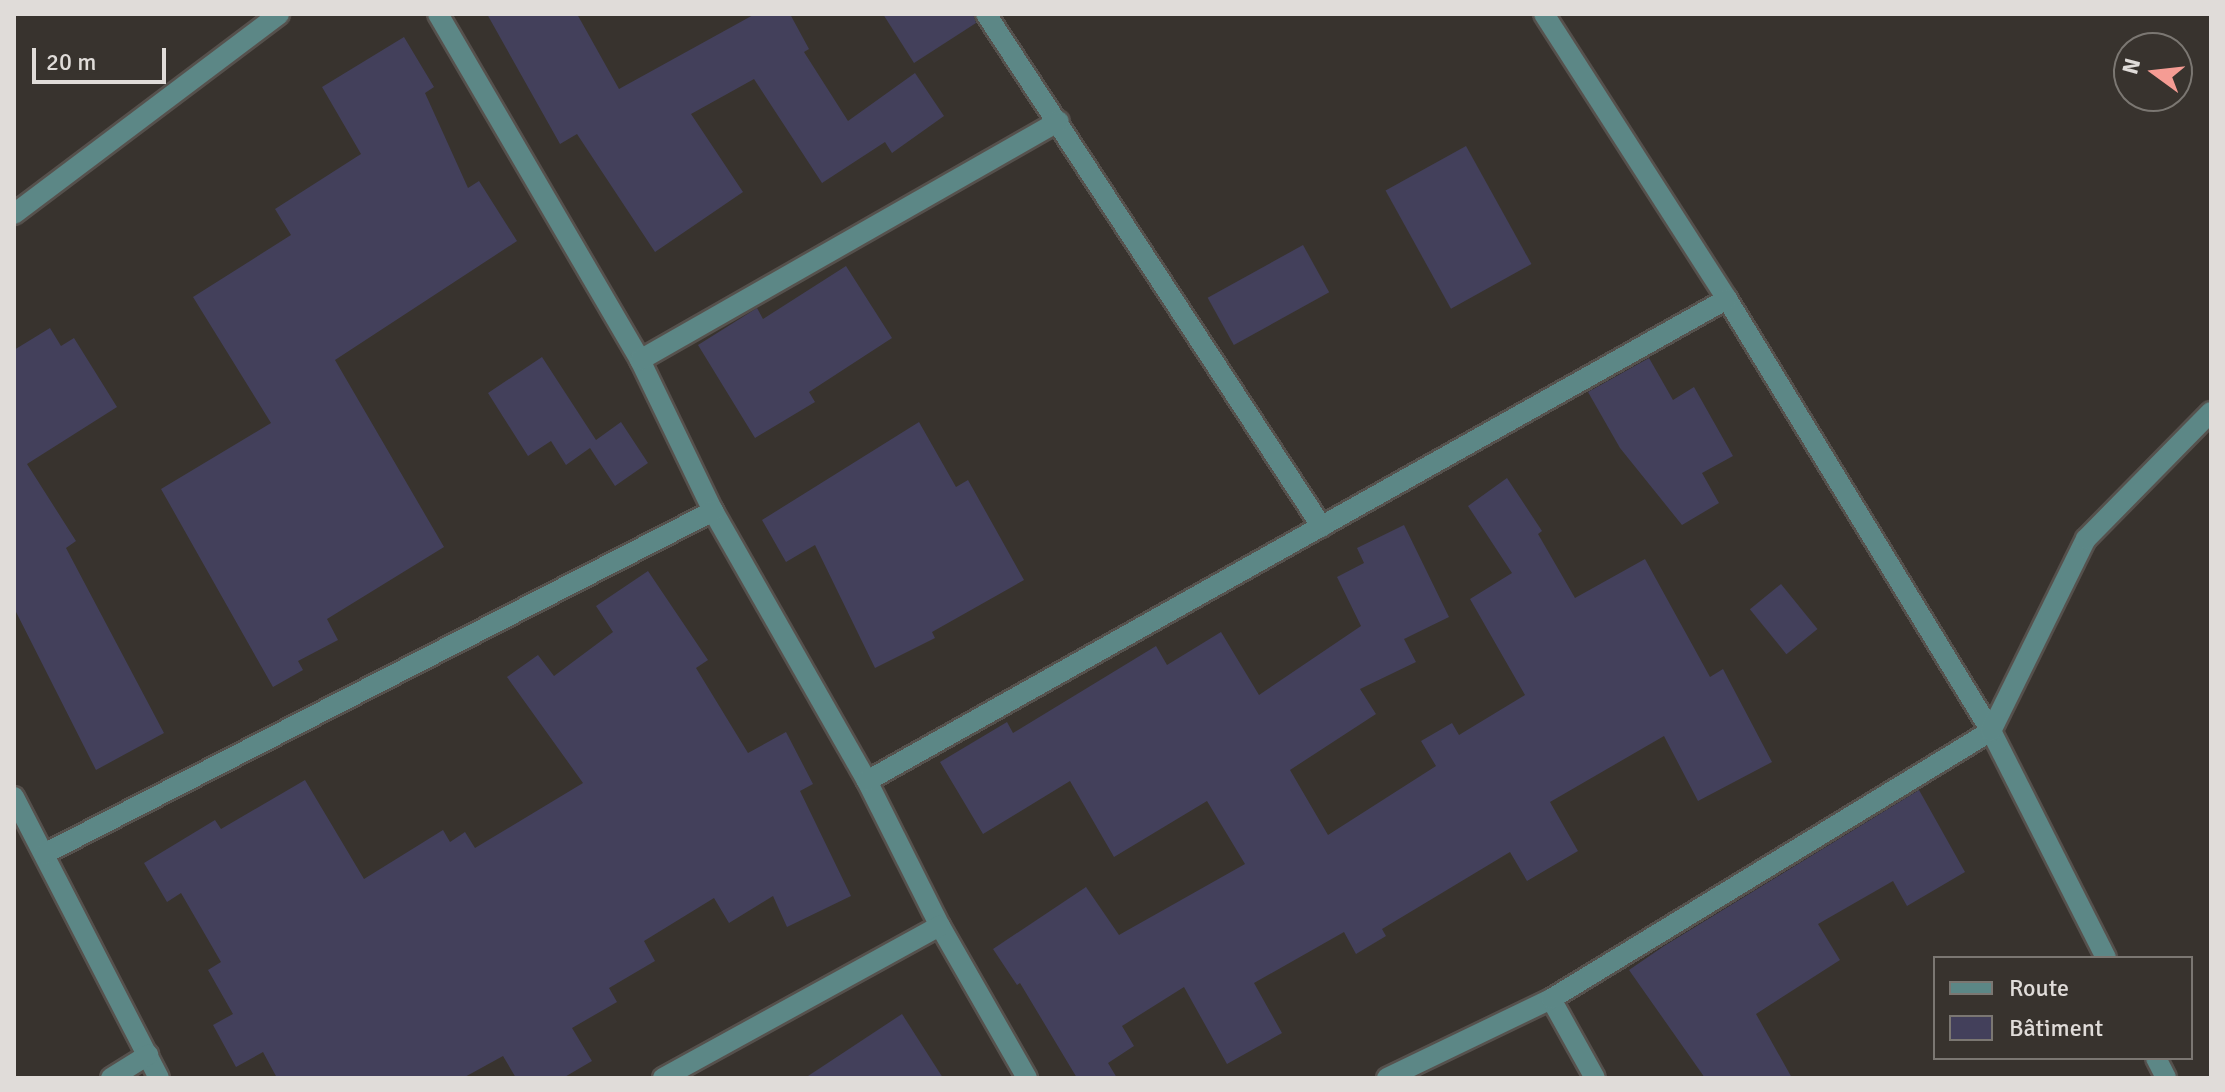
<!DOCTYPE html>
<html>
<head>
<meta charset="utf-8">
<style>
	body { margin:0 }
	#map { position:relative; width:2225px; height:1092px; overflow:hidden; background:#38332e; font-family:Signika,sans-serif }
	div>[style] { position:absolute }
	.building>* { inset:0; background:#43405b; transform-origin:0 0 }
	.roads { filter:drop-shadow(2px 0 #56514d) drop-shadow(-2px 0 #56514d) drop-shadow(0 2px #56514d) drop-shadow(0 -2px #56514d) }
	.minor>* { height:20px; margin:-10px; padding:0 10px; transform-origin:10px; border-radius:10px; background:#5c8786 }
	span { translate:-50% -50%; white-space:nowrap; text-align:center; line-height:1.15; -webkit-text-stroke:6px #38332e; paint-order:stroke }
	.frame { position:absolute; inset:0; border:16px solid #e0dcd9; pointer-events:none }
	.legend { position:absolute; left:1933px; top:956px; width:260px; height:104px; box-sizing:border-box; background:#38332e; border:2px solid #7b7772; margin:0; padding:10px 14px; list-style:none; font-size:24px; color:#e0dcd9 }
	.legend li { display:flex; align-items:center; gap:16px; height:40px }
	.legend b { width:40px; border:2px solid #7b7772 }
	.north { position:absolute; left:2113px; top:32px; width:80px; height:80px; box-sizing:border-box; background:#38332e; border:2px solid #7b7772; border-radius:50%; rotate:285deg; font-size:22px; font-weight:700; line-height:32px; text-align:center; color:#e0dcd9 }
	.north::after { content:''; display:block; margin:auto; width:28px; height:36px; background:#f59c94; clip-path:polygon(50% 0,100% 100%,50% 72%,0 100%) }
	.scale { position:absolute; left:32px; top:48px; width:134px; height:36px; box-sizing:border-box; border:4px solid #e0dcd9; border-top:0; padding-left:10px; font-size:24px; line-height:28px; white-space:nowrap; color:#e0dcd9; -webkit-text-stroke:6px #38332e; paint-order:stroke }
</style>
</head>
<body>
<div id="map">
	<div class="building">
		<i style="clip-path:polygon(487px 14px,577px 14px,619px 89px,755px 14px,790px 14px,809px 49px,804px 52px,848px 121px,915px 73px,944px 116px,892px 153px,885px 142px,822px 183px,754px 79px,691px 114px,743px 192px,655px 252px,577px 134px,560px 144px)"></i>
		<i style="clip-path:polygon(883px 14px,973px 14px,976px 23px,914px 63px)"></i>
		<i style="clip-path:polygon(404px 37px,434px 87px,425px 93px,468px 188px,479px 181px,517px 241px,335px 360px,444px 547px,327px 619px,338px 640px,298px 661px,303px 670px,273px 687px,161px 489px,271px 423px,193px 297px,291px 235px,275px 209px,361px 154px,322px 87px)"></i>
		<i style="left:1466px;top:146px;width:135px;height:92px;rotate:61deg"></i>
		<i style="left:1303px;top:245px;width:54px;height:109px;rotate:61deg"></i>
		<i style="clip-path:polygon(846px 266px,892px 338px,809px 392px,815px 402px,755px 438px,698px 345px,757px 308px,763px 319px)"></i>
		<i style="clip-path:polygon(50px 328px,61px 346px,74px 338px,117px 407px,27px 464px,76px 541px,66px 548px,164px 733px,96px 770px,14px 608px,14px 350px)"></i>
		<i style="clip-path:polygon(542px 357px,596px 440px,621px 422px,648px 463px,615px 486px,590px 448px,566px 465px,551px 441px,528px 456px,488px 393px)"></i>
		<i style="clip-path:polygon(1649px 358px,1673px 400px,1694px 387px,1733px 456px,1702px 473px,1719px 503px,1682px 525px,1620px 448px,1588px 392px)"></i>
		<i style="clip-path:polygon(919px 422px,956px 487px,968px 480px,1024px 580px,932px 632px,935px 638px,875px 668px,815px 545px,786px 562px,762px 520px)"></i>
		<i style="clip-path:polygon(1507px 478px,1542px 531px,1538px 534px,1575px 598px,1645px 559px,1710px 677px,1723px 669px,1772px 762px,1698px 801px,1664px 736px,1550px 802px,1578px 851px,1527px 881px,1510px 852px,1382px 929px,1386px 936px,1356px 954px,1344px 932px,1254px 983px,1282px 1033px,1227px 1064px,1184px 987px,1122px 1026px,1134px 1046px,1108px 1063px,1117px 1078px,1077px 1078px,1020px 983px,1017px 985px,993px 949px,1086px 887px,1119px 935px,1245px 864px,1207px 801px,1114px 857px,1070px 781px,983px 834px,940px 762px,1007px 722px,1013px 733px,1156px 646px,1167px 665px,1221px 632px,1259px 695px,1361px 626px,1337px 577px,1364px 563px,1357px 548px,1404px 525px,1449px 617px,1404px 639px,1416px 662px,1360px 689px,1376px 714px,1290px 770px,1328px 835px,1436px 766px,1421px 741px,1452px 723px,1459px 735px,1525px 695px,1470px 599px,1512px 573px,1468px 506px)"></i>
		<i style="clip-path:polygon(648px 571px,708px 660px,696px 668px,748px 753px,786px 732px,813px 784px,800px 791px,851px 896px,787px 927px,773px 896px,729px 923px,714px 898px,644px 941px,655px 961px,609px 988px,617px 1002px,572px 1028px,592px 1061px,563px 1078px,516px 1078px,503px 1056px,463px 1078px,277px 1078px,263px 1052px,236px 1067px,213px 1025px,233px 1014px,208px 970px,221px 962px,181px 893px,167px 902px,144px 863px,215px 820px,221px 829px,305px 780px,364px 879px,443px 830px,450px 842px,465px 832px,475px 848px,583px 783px,507px 677px,538px 655px,554px 676px,613px 632px,596px 606px)"></i>
		<i style="left:1781px;top:584px;width:58px;height:40px;rotate:51deg"></i>
		<i style="clip-path:polygon(1919px 790px,1965px 872px,1907px 906px,1893px 881px,1818px 924px,1840px 960px,1756px 1014px,1792px 1078px,1705px 1078px,1629px 970px,1664px 946px)"></i>
		<i style="clip-path:polygon(902px 1014px,943px 1078px,805px 1078px)"></i>
	</div>
	<div class="roads">
		<div class="minor">
			<i style="left:438px;top:14px;width:401px;rotate:59.7deg"></i>
			<i style="left:640px;top:360px;width:168px;rotate:64.2deg"></i>
			<i style="left:713px;top:511px;width:311px;rotate:60.3deg"></i>
			<i style="left:867px;top:781px;width:162px;rotate:63.3deg"></i>
			<i style="left:940px;top:926px;width:175px;rotate:60.2deg"></i>
			<i style="left:986px;top:14px;width:613px;rotate:56.78deg"></i>
			<i style="left:1544px;top:14px;width:339px;rotate:57.3deg"></i>
			<i style="left:1727px;top:299px;width:506px;rotate:58.57deg"></i>
			<i style="left:1991px;top:731px;width:254px;rotate:63.1deg"></i>
			<i style="left:14px;top:214px;width:332px;rotate:-37deg"></i>
			<i style="left:640px;top:360px;width:482px;rotate:-29.7deg"></i>
			<i style="left:867px;top:781px;width:986px;rotate:-29.27deg"></i>
			<i style="left:14px;top:797px;width:316px;rotate:62.7deg"></i>
			<i style="left:44px;top:854px;width:752px;rotate:-27.14deg"></i>
			<i style="left:1551px;top:999px;width:90px;rotate:60.9deg"></i>
			<i style="left:2156px;top:1058px;width:22px;rotate:63deg"></i>
			<i style="left:111px;top:1078px;width:44px;rotate:-31.9deg"></i>
			<i style="left:663px;top:1078px;width:316px;rotate:-28.8deg"></i>
			<i style="left:1387px;top:1078px;width:182px;rotate:-25.7deg"></i>
			<i style="left:1551px;top:999px;width:515px;rotate:-31.35deg"></i>
			<i style="left:1991px;top:731px;width:214px;rotate:-63.7deg"></i>
			<i style="left:2086px;top:539px;width:178px;rotate:-45.5deg"></i>
		</div>
	</div>
	<div class="frame"></div>
	<ul class="legend">
	<li><b style="height:10px;background:#5c8786"></b>Route</li>
	<li><b style="height:22px;background:#43405b"></b>Bâtiment</li>
	</ul>
	<div class="north">N</div>
	<div class="scale">20 m</div>
</div>
</body>
</html>
